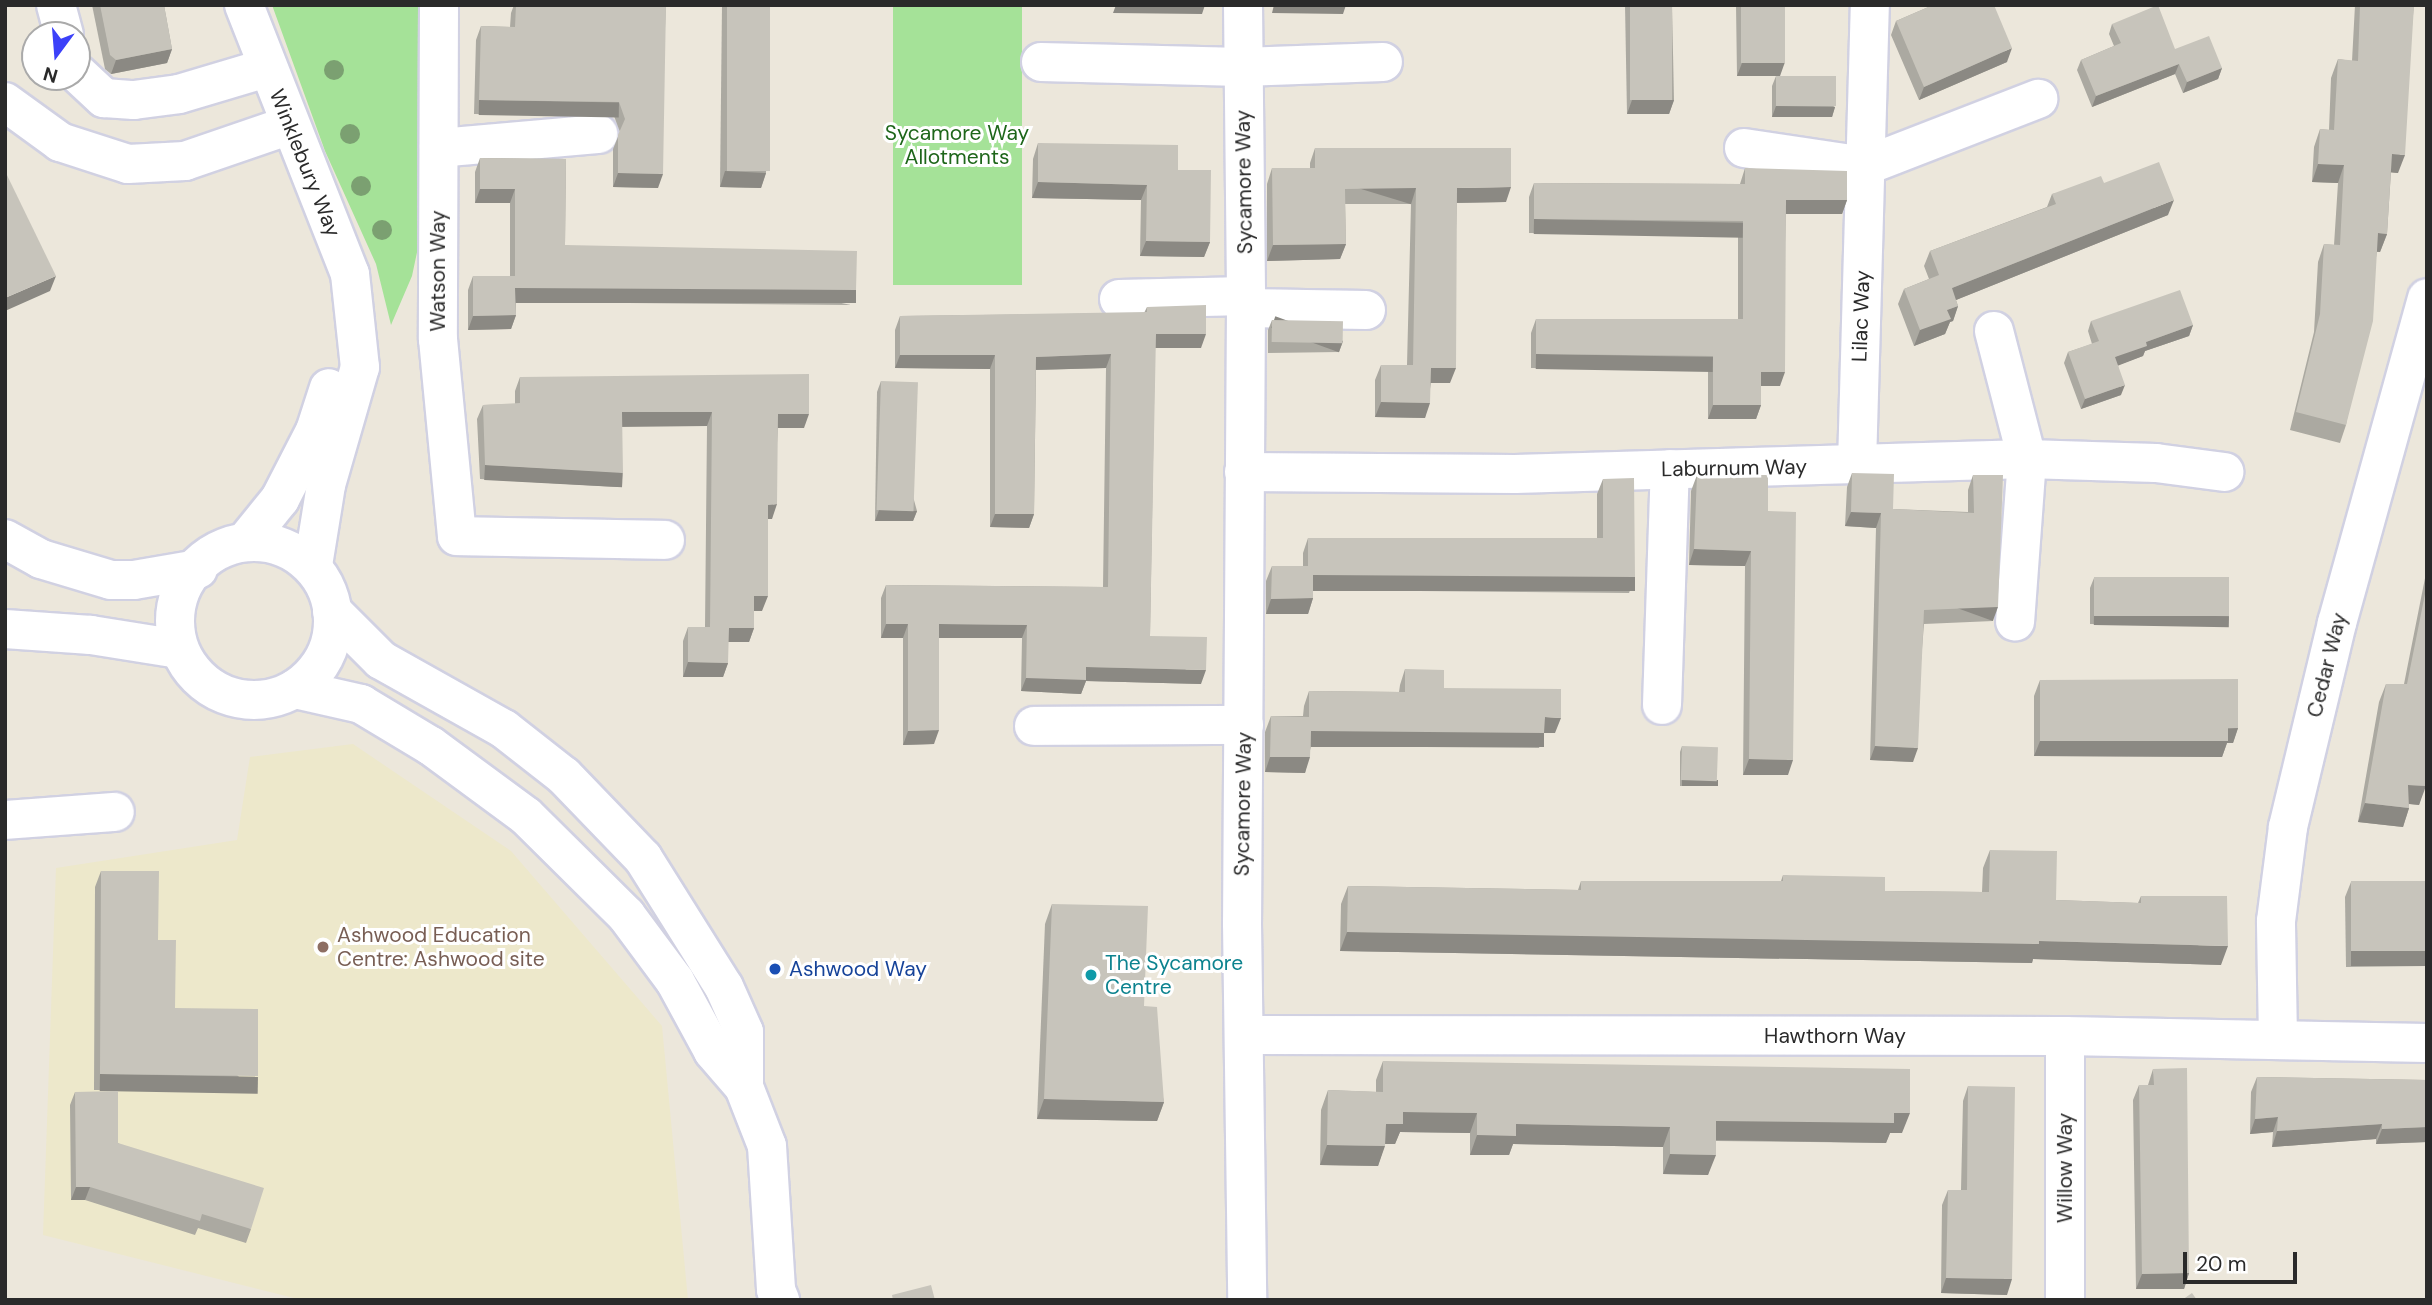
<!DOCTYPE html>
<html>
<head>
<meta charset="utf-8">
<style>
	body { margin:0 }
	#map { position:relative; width:2432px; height:1305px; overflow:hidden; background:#ece7db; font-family:"DM Sans",sans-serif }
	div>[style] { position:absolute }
	.education>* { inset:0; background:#ede8cb }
	.green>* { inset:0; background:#a5e298; transform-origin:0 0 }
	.roads { filter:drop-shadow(2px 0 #d1d1e2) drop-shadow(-2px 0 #d1d1e2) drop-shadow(0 2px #d1d1e2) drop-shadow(0 -2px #d1d1e2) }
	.minor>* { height:38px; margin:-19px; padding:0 19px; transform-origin:19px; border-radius:19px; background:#fff }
	.minor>.ring { margin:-19px; padding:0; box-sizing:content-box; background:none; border:38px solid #fff; border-radius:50% }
	.trees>* { width:20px; height:20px; margin:-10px; border-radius:50%; background:#7ba071 }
	.wall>* { inset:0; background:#aba9a1 }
	.shaded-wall>* { inset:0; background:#8b8983; transform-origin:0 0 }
	.building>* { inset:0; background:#c7c4bb; transform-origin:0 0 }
	.dots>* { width:19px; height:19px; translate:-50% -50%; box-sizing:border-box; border:4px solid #fff; border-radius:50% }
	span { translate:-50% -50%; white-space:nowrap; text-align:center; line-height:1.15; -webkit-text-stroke:6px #fff; paint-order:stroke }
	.park-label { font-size:21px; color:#1e661a }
	.street-label { font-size:21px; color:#2a2a2a }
	.education-label { font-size:21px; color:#785e54 }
	.left { translate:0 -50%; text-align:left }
	.culture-label { font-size:21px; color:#0d838f }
	.transit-label { font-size:21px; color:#164399 }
	.frame { position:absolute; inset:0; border:7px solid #2a2a2a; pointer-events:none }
	.north { position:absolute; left:21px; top:21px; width:70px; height:70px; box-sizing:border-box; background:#fff; border:2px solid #aaa; border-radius:50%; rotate:196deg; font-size:19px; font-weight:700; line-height:28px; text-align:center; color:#2a2a2a }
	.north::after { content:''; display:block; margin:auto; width:24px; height:32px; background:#3c41f9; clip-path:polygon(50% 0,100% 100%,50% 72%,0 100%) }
	.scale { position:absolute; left:2183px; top:1252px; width:114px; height:32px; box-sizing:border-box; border:4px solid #2a2a2a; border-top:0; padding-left:9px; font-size:21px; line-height:24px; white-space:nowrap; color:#2a2a2a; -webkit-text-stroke:5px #fff; paint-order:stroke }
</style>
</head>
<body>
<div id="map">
	<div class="education">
		<i style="clip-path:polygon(353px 744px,511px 851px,662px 1026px,688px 1300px,302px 1300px,43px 1235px,56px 868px,237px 840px,250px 757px)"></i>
	</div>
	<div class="green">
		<i style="clip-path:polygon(272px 5px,423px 5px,439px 148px,412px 276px,391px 325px,376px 264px,325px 151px)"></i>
		<i style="left:893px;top:5px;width:129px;height:280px"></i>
	</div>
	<div class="roads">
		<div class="minor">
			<i style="left:56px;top:5px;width:31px;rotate:75deg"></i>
			<i style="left:244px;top:5px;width:289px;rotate:68.5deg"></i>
			<i style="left:350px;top:274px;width:94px;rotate:83.9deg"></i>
			<i style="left:360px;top:367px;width:123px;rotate:106.1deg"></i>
			<i style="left:326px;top:485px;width:81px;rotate:99.2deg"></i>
			<i style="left:439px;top:5px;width:334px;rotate:90.2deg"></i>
			<i style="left:438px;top:339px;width:198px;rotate:84.5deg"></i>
			<i style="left:457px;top:536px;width:208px;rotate:1.1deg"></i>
			<i style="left:1243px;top:5px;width:303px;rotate:89.4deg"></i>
			<i style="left:1246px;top:308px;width:615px;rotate:90.37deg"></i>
			<i style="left:1242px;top:923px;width:377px;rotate:89.2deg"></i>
			<i style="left:1041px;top:62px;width:201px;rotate:1.4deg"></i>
			<i style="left:1242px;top:67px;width:141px;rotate:-2deg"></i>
			<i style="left:77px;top:73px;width:37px;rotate:43deg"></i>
			<i style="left:104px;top:98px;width:30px;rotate:4deg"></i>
			<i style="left:134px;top:100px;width:45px;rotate:-7.6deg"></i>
			<i style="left:179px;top:94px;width:91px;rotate:-16.6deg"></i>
			<i style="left:5px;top:102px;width:68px;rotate:36deg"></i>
			<i style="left:60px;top:142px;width:71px;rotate:17.9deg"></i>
			<i style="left:128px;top:164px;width:57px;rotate:-3deg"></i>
			<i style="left:185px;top:161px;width:111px;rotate:-18.9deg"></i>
			<i style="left:439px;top:148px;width:160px;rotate:-5deg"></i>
			<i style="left:1744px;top:148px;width:122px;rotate:8.5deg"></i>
			<i style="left:1865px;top:166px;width:186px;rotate:-21.2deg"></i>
			<i style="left:1119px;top:299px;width:127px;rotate:-1.4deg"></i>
			<i style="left:1246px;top:308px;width:120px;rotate:1deg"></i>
			<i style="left:1994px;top:331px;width:132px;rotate:75.5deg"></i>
			<i style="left:2027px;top:459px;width:163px;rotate:94.2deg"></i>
			<i style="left:1857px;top:465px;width:460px;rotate:-88.4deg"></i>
			<i style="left:1244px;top:472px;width:271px;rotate:0.4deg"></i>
			<i style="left:1515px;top:474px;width:512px;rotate:-1.68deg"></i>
			<i style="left:2027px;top:459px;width:129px;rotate:1.8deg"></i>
			<i style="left:2156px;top:463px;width:69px;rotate:7.5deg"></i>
			<i style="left:5px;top:539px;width:41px;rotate:29.1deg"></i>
			<i style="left:41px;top:559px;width:73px;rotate:16.7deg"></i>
			<i style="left:111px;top:580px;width:23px"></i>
			<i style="left:134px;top:580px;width:65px;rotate:-9.8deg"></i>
			<i style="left:246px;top:541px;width:54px;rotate:-51deg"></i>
			<i style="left:280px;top:499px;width:76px;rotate:-62.8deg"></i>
			<i style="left:315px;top:431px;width:45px;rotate:-72deg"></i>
			<i class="ring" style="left:175px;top:542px;width:120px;height:120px"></i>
			<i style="left:332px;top:611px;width:69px;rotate:45deg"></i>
			<i style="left:381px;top:660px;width:141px;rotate:29.3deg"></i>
			<i style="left:504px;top:729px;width:76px;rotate:38.1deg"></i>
			<i style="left:564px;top:776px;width:114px;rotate:46.1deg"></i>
			<i style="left:643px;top:858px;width:152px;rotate:57.9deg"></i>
			<i style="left:724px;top:987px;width:49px;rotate:66deg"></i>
			<i style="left:744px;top:1032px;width:55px;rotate:90deg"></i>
			<i style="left:5px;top:629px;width:86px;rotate:4deg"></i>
			<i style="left:91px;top:635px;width:89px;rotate:9deg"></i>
			<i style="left:295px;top:689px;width:68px;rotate:12.8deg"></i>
			<i style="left:361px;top:704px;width:82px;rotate:31deg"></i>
			<i style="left:431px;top:746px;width:118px;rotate:36.4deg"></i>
			<i style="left:526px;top:816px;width:141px;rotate:44.7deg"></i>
			<i style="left:626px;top:915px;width:82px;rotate:53.4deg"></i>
			<i style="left:675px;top:981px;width:80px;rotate:61.5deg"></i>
			<i style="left:713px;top:1051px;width:48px;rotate:49.3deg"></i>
			<i style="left:744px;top:1087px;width:63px;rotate:68.7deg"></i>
			<i style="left:767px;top:1146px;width:144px;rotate:86.4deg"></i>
			<i style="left:776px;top:1290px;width:11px;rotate:68deg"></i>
			<i style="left:1662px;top:705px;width:236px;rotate:-88.1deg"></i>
			<i style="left:1034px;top:726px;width:210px;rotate:-0.3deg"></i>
			<i style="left:5px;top:820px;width:110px;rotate:-4.2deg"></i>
			<i style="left:1244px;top:1035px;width:821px;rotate:0.07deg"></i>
			<i style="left:2065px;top:1036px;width:362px;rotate:1.1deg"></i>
			<i style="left:2278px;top:1039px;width:118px;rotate:-91deg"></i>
			<i style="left:2276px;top:921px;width:95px;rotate:-82.7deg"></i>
			<i style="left:2288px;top:827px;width:210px;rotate:-76.5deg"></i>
			<i style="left:2337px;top:623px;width:337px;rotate:-74.5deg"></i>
			<i style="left:2065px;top:1300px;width:264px;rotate:-90deg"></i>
		</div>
	</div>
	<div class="trees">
		<i style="left:334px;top:70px"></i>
		<i style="left:350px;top:134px"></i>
		<i style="left:361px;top:186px"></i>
		<i style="left:382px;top:230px"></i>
	</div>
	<div class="wall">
		<i style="clip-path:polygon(92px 5px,164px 5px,172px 49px,167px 63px,111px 74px,105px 69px)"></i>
		<i style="clip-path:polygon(514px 5px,666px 5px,658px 188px,613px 187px,613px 149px,620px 132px,614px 116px,474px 114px,476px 40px,481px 26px,510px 27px,511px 13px)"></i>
		<i style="clip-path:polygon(722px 5px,770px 5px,766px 173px,761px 188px,720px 187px)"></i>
		<i style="clip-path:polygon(1625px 5px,1672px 5px,1674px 100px,1669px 114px,1627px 114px)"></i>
		<i style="clip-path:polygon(1736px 5px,1785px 5px,1780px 76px,1835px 107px,1832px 117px,1772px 117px,1772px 86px,1776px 76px,1737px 76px)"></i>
		<i style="clip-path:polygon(1933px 5px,1995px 5px,1994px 6px,2007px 62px,1919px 100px,1891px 35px,1896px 21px)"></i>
		<i style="clip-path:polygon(2355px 5px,2414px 5px,2398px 173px,2391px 172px,2387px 234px,2380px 252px,2377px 252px,2346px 425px,2340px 443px,2290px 430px,2314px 332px,2318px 262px,2324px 244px,2334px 245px,2338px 183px,2312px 182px,2314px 147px,2320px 129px,2329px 130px,2331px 78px,2338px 59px,2352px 61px)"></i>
		<i style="clip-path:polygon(2112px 24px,2222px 68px,2218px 79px,2183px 93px,2175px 74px,2092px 107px,2077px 70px,2081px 60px,2114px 46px,2109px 34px)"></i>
		<i style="clip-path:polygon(1038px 143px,1178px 170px,1210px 242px,1204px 257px,1140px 256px,1141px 200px,1032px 198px,1033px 159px)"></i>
		<i style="clip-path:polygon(1315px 148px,1506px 202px,1457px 203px,1450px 383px,1431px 383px,1425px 418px,1375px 417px,1375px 380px,1381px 365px,1407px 365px,1411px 204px,1345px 204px,1346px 244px,1340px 259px,1267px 261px,1267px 184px,1272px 168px,1310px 168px,1310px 163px)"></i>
		<i style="clip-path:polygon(480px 158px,566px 159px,565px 245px,851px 305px,516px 302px,516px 315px,511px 329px,468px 330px,468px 290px,473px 276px,510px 276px,510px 203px,475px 203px,475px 172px)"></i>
		<i style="clip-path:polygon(1745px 168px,1847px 200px,1842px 214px,1786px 214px,1780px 386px,1761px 386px,1761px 405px,1756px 419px,1708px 419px,1708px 370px,1531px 368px,1531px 333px,1536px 319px,1738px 319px,1738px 235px,1529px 233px,1529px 197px,1534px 183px,1740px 184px)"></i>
		<i style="clip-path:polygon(2104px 183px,2168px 215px,1956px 300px,1958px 306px,1953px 321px,1950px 322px,1945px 334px,1914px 346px,1898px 304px,1904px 289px,1929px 279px,1924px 266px,1930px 251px,2047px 207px,2052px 194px)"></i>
		<i style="clip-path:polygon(1147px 307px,1201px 348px,1155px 348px,1150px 636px,1201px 684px,1086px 681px,1081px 694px,1021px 691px,1022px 638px,939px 638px,934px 744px,903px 745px,903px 638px,881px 638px,881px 598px,886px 585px,1103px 587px,1106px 368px,1036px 370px,1034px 514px,1029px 528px,990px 527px,990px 369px,895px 368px,895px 330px,900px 316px,1144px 313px)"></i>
		<i style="clip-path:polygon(1272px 320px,1343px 341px,1339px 352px,1268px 353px,1268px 330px)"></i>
		<i style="clip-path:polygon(2091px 321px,2193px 325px,2189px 336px,2145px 351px,2143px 356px,2118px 365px,2121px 395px,2081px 409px,2064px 363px,2068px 352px,2092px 344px,2088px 331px)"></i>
		<i style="clip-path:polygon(520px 377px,804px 428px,778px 428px,772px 519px,768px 519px,762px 611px,754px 611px,754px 628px,749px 642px,728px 642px,728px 663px,723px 677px,683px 677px,683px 641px,688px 627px,705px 627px,707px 426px,622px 426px,617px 487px,480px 479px,477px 419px,483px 405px,515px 404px,515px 391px)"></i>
		<i style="clip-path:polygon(881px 381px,917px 511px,913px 521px,875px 521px,877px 392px)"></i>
		<i style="clip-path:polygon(1852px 473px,1893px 509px,1968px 512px,1968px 490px,1973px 475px,1993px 621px,1924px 624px,1913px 762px,1870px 760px,1876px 528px,1845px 526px,1847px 487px)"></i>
		<i style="clip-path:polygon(1697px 475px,1768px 511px,1788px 775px,1743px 775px,1745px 566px,1689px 565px,1691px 491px)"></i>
		<i style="clip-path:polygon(1603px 479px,1635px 577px,1629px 593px,1313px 590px,1313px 598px,1308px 614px,1266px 614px,1266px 581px,1272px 566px,1303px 566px,1303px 553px,1308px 538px,1597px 538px,1597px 494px)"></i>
		<i style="clip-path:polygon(2427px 568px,2427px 778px,2419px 805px,2409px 804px,2409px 808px,2403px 827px,2358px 822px,2379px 702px,2386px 684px,2404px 684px)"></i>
		<i style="clip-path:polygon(2094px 578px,2229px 616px,2225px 626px,2090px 624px,2090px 588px)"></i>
		<i style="clip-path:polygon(1405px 669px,1444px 688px,1555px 733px,1544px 733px,1539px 748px,1311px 746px,1305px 773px,1265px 772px,1265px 732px,1271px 716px,1303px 716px,1304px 706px,1309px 691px,1399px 692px,1400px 685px)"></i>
		<i style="clip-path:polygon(2040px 680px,2238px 728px,2233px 743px,2227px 743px,2222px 757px,2034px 756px,2034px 696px)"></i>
		<i style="clip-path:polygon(1682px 746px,1716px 786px,1680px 786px,1680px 752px)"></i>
		<i style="clip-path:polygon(1990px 850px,2056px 900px,2138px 903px,2141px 896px,2221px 965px,2033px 959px,2032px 963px,1340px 951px,1341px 904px,1348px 886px,1578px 890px,1581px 881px,1781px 881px,1783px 875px,1885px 891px,1982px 892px,1983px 868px)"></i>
		<i style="clip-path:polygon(101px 871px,158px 940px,175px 1008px,252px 1091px,94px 1090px,95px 887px)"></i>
		<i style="clip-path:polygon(2427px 881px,2427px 966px,2346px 967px,2345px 897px,2351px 882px)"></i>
		<i style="clip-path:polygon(1052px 904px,1144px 1006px,1164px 1102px,1157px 1121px,1037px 1119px,1045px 924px)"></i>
		<i style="clip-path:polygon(1383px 1061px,1902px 1133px,1890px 1133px,1886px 1143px,1716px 1141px,1708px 1175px,1663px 1174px,1663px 1147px,1513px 1144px,1509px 1155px,1470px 1155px,1470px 1133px,1400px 1132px,1395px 1144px,1385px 1144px,1378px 1166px,1320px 1165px,1321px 1110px,1328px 1090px,1376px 1092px,1376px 1080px)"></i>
		<i style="clip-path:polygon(2153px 1069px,2189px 1273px,2184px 1289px,2136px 1289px,2133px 1100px,2139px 1085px,2148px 1085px)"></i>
		<i style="clip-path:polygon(2257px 1077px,2427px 1080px,2427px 1142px,2376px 1144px,2376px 1139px,2272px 1147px,2273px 1132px,2250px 1134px,2251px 1092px)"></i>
		<i style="clip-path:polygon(1968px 1086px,2007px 1295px,1941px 1293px,1942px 1205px,1948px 1190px,1961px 1190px,1963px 1101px)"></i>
		<i style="clip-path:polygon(75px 1092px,118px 1143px,251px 1229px,246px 1243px,198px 1228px,195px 1235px,85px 1200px,71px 1200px,70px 1105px)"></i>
	</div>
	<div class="shaded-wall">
		<i style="clip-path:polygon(1116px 5px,1205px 5px,1202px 14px,1113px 13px)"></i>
		<i style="clip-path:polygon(1274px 5px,1346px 5px,1343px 14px,1272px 13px)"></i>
		<i style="clip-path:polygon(2012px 48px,2007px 62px,1919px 100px,1924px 87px)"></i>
		<i style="clip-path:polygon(172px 49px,167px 63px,111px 74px,116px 60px)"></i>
		<i style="clip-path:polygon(1785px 62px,1780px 76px,1737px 76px,1742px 63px)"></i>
		<i style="clip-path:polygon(2179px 64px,2175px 74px,2092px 107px,2096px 96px)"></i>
		<i style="clip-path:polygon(2222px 68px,2218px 79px,2183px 93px,2187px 82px)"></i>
		<i style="left:479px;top:100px;width:140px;height:15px;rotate:1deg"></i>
		<i style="clip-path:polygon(1632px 100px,1674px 100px,1669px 114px,1627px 114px)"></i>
		<i style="clip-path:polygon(1776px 106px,1835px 107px,1832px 117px,1772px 117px)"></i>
		<i style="clip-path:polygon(2392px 154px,2405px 155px,2398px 173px,2385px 172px)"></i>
		<i style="clip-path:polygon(2318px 164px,2344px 165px,2338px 183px,2312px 182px)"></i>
		<i style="clip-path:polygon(725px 171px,766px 173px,761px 188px,720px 187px)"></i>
		<i style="clip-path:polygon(618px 173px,663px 174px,658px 188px,613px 187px)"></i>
		<i style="clip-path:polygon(1038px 182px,1147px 185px,1141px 200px,1032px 198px)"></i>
		<i style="clip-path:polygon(1511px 187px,1506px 202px,1452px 203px,1457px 188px)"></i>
		<i style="left:1416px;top:188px;width:17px;height:71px;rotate:107deg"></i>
		<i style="clip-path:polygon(480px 189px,515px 189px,510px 203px,475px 203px)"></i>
		<i style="clip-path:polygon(1786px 200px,1847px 200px,1842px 214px,1781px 214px)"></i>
		<i style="clip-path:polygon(2174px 200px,2168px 215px,1946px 304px,1952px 288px)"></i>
		<i style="left:1534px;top:219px;width:209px;height:15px;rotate:1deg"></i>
		<i style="clip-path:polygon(2378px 233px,2387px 234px,2380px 252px,2371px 251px)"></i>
		<i style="clip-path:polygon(1146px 241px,1210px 242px,1204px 257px,1140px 256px)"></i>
		<i style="clip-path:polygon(1346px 244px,1340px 259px,1267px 261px,1273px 245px)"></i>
		<i style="clip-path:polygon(56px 276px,50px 291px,5px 311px,5px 298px)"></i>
		<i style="left:515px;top:288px;width:341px;height:15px"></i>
		<i style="clip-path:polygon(1958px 306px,1953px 321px,1950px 322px,1945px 334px,1914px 346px,1920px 330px,1947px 310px)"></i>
		<i style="clip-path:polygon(516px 315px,511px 329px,468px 330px,473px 316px)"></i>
		<i style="clip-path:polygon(2193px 325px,2189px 336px,2145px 351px,2143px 356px,2112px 368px,2115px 357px,2146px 342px)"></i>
		<i style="clip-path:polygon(1156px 334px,1206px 334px,1201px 348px,1151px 348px)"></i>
		<i style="left:1343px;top:341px;width:12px;height:72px;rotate:110deg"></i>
		<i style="clip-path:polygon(1111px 354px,1106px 368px,1031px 370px,1036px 357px)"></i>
		<i style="left:1536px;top:354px;width:177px;height:15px;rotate:1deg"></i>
		<i style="clip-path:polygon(900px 355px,995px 355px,990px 369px,895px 368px)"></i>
		<i style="clip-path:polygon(1431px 368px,1456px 368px,1450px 383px,1425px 383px)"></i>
		<i style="clip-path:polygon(1761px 372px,1785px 372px,1780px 386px,1756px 386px)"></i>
		<i style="clip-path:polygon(2125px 385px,2121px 395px,2081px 409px,2085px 399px)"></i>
		<i style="clip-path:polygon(1381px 402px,1430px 403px,1425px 418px,1375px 417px)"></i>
		<i style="clip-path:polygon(1713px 405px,1761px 405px,1756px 419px,1708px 419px)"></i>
		<i style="clip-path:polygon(622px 412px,712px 412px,707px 426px,617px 427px)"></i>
		<i style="clip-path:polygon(778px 414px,809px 414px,804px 428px,773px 428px)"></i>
		<i style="left:485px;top:465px;width:138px;height:15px;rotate:3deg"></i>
		<i style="clip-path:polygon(777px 504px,772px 519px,763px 519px,768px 505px)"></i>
		<i style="clip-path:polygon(879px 510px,917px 511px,913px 521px,875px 521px)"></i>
		<i style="clip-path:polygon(1851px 512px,1881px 513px,1876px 528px,1845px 526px)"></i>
		<i style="clip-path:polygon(995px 514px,1034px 514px,1029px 528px,990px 527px)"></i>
		<i style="clip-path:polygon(1694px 549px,1751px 551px,1745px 566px,1689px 565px)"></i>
		<i style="left:1313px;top:575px;width:322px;height:16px"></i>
		<i style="clip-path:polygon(754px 596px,768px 596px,762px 611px,749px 611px)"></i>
		<i style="clip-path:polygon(1313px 598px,1308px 614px,1266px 614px,1271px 599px)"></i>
		<i style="left:1998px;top:607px;width:15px;height:74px;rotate:110deg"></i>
		<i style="left:2094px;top:614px;width:135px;height:11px;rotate:1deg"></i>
		<i style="clip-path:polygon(886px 624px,908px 624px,903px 638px,881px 638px)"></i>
		<i style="clip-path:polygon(939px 624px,1027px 625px,1022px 638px,934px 638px)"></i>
		<i style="clip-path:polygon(729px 628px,754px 628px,749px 642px,723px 642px)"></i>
		<i style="clip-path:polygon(688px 662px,728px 663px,723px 677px,683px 677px)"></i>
		<i style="clip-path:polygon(1086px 667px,1206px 670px,1201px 684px,1086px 681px,1081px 694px,1021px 691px,1026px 678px)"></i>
		<i style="clip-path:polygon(1545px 717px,1561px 718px,1555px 733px,1539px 733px)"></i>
		<i style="clip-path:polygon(2238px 728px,2233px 743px,2227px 743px,2222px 757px,2034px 756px,2040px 741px)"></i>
		<i style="clip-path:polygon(939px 730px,934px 744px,903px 745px,908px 731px)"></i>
		<i style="left:1311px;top:731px;width:233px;height:16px"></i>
		<i style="clip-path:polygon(1875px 746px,1918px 748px,1913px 762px,1870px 760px)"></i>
		<i style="clip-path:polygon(1270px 757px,1310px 757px,1305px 773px,1265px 772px)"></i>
		<i style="clip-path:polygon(1749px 759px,1793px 760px,1788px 775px,1743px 775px)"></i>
		<i style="left:1682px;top:780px;width:36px;height:6px"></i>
		<i style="clip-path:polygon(2408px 785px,2426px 786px,2419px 805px,2401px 803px)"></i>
		<i style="clip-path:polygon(2365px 803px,2409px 808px,2403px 827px,2358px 822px)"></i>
		<i style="clip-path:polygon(1347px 932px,2039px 941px,2228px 946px,2221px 965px,2033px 959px,2032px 963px,1340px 951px)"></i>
		<i style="left:2427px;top:951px;width:15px;height:76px;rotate:90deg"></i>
		<i style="left:100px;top:1074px;width:158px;height:17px;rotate:1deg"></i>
		<i style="clip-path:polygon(1044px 1099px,1164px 1102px,1157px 1121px,1037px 1119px)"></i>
		<i style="clip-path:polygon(1403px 1112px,1477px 1113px,1470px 1133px,1400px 1132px,1395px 1144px,1378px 1144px,1386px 1124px)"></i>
		<i style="clip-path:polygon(1894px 1113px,1910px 1113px,1902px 1133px,1890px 1133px,1886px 1143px,1709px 1140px,1716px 1121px)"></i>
		<i style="clip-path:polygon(2278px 1117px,2273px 1132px,2250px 1134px,2255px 1119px)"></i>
		<i style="clip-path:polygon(1516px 1124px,1670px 1127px,1663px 1147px,1513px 1144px,1509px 1155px,1470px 1155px,1477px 1135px)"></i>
		<i style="clip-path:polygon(2382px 1124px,2376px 1139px,2272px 1147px,2277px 1131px)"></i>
		<i style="clip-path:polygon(2427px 1127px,2427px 1142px,2376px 1144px,2382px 1129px)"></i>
		<i style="clip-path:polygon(1327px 1145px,1385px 1146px,1378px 1166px,1320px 1165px)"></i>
		<i style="clip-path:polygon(1670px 1154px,1716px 1155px,1708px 1175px,1663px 1174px)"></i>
		<i style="clip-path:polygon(76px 1187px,90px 1187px,85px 1200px,71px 1200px)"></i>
		<i style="clip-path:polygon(2189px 1273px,2184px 1289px,2136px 1289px,2142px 1274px)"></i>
		<i style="clip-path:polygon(1946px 1278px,2012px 1279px,2007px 1295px,1941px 1293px)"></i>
	</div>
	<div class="building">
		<i style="clip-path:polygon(100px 5px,164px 5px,172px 49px,116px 60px,110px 55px)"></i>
		<i style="clip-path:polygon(516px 5px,666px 5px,663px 174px,618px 173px,618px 135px,625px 119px,619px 102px,479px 100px,481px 26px,515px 27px)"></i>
		<i style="left:727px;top:5px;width:43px;height:166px"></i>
		<i style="left:1630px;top:5px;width:42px;height:95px"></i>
		<i style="left:1741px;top:5px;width:44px;height:58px"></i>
		<i style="clip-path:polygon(1933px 5px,1994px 5px,2012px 48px,1924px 87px,1896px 21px)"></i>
		<i style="clip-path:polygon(2158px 5px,2175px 49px,2209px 36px,2222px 68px,2187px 82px,2179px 64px,2096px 96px,2081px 60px,2121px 43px,2112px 24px)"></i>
		<i style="clip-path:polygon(2360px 5px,2414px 5px,2405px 155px,2392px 154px,2387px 234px,2378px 233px,2373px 321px,2346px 425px,2296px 412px,2320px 314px,2324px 244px,2340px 245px,2344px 165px,2318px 164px,2320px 129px,2334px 130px,2338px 59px,2358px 61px)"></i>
		<i style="left:1776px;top:76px;width:60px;height:30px"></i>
		<i style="clip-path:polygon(1038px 143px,1178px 145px,1178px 170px,1211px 170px,1210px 242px,1146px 241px,1147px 185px,1038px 182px)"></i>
		<i style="clip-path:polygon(1315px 148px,1511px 148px,1511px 187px,1457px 188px,1456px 368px,1431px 368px,1430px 403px,1381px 402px,1381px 365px,1413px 365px,1416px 188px,1345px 189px,1346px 244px,1273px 245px,1272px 168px,1315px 168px)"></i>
		<i style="clip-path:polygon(480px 158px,566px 159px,565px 245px,857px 251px,856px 290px,515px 288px,516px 315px,473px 316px,473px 276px,515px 276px,515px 189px,480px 189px)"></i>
		<i style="clip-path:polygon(2159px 162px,2174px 200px,1952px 288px,1958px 306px,1947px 310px,1951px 319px,1920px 330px,1904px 289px,1939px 275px,1930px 251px,2056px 204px,2052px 194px,2101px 176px,2104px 183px)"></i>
		<i style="clip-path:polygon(1745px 168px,1847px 171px,1847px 200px,1786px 200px,1785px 372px,1761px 372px,1761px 405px,1713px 405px,1713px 356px,1536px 354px,1536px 319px,1743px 319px,1743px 221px,1534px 219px,1534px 183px,1745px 184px)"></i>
		<i style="clip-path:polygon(5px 171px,56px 276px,5px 298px)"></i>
		<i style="clip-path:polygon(2180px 290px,2193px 325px,2146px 342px,2147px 346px,2115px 357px,2125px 385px,2085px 399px,2068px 352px,2099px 341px,2091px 321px)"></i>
		<i style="clip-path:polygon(1206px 305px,1206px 334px,1156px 334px,1150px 636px,1207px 637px,1206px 670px,1086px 667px,1086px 680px,1026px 678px,1027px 625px,939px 624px,939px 730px,908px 731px,908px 624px,886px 624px,886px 585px,1108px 587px,1111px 354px,1036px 357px,1034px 514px,995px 514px,995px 355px,900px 355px,900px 316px,1147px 312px,1147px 307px)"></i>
		<i style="left:1272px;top:320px;width:71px;height:22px;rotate:1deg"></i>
		<i style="clip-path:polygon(809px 374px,809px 414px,778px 414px,777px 504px,768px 505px,768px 596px,754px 596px,754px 628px,729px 628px,728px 663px,688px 662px,688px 627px,710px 627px,712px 412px,622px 412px,623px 473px,485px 465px,483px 405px,520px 403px,520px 377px)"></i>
		<i style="left:881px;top:381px;width:37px;height:129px;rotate:2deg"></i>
		<i style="clip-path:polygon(1852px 473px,1894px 474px,1893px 509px,1974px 513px,1973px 475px,2003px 475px,1998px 607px,1924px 610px,1918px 748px,1875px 746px,1881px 513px,1851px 512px)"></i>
		<i style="clip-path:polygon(1697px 475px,1768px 475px,1768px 511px,1796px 512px,1793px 760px,1749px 759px,1751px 551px,1694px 549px)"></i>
		<i style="clip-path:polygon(1634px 478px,1635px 577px,1313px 575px,1313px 598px,1271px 599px,1272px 566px,1308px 566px,1308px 538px,1603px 538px,1603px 479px)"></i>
		<i style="left:2229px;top:577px;width:39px;height:135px;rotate:90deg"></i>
		<i style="clip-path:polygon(2427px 584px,2426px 786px,2408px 785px,2409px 808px,2365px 803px,2386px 684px,2407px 684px)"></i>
		<i style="clip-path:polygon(1405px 669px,1444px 670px,1444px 688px,1561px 689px,1561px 718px,1545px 717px,1544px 733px,1311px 731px,1310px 757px,1270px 757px,1271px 716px,1309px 717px,1309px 691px,1405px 692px)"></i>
		<i style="clip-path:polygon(2238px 679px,2238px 728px,2228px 728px,2228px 741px,2040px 741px,2040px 680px)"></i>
		<i style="left:1682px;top:746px;width:36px;height:34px;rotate:2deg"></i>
		<i style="clip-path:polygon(1990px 850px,2057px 851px,2056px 900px,2141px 903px,2141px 896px,2227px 896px,2228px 946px,2039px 941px,2039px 944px,1347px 932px,1348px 886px,1581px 890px,1581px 881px,1783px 881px,1783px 875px,1885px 877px,1885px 891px,1989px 892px)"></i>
		<i style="clip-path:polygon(101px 871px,159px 871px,158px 940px,176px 940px,175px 1008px,258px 1009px,258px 1076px,100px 1074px)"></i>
		<i style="left:2427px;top:881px;width:70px;height:76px;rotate:90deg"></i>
		<i style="clip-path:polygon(1052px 904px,1148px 906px,1144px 1006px,1157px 1007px,1164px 1102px,1044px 1099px)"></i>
		<i style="clip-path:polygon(1383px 1061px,1910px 1069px,1910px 1113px,1894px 1113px,1894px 1123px,1716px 1121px,1716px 1155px,1670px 1154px,1670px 1127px,1516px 1124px,1516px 1136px,1477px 1135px,1477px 1113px,1403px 1112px,1403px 1124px,1386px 1124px,1385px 1146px,1327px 1145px,1328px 1090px,1383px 1092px)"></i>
		<i style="clip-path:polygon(2187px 1068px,2189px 1273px,2142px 1274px,2139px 1085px,2154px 1085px,2153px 1069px)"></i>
		<i style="clip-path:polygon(2257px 1077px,2427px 1080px,2427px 1127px,2382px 1129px,2382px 1124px,2277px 1131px,2278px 1117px,2255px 1119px)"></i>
		<i style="clip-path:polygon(1968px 1086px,2015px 1087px,2012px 1279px,1946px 1278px,1948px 1190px,1967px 1190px)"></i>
		<i style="clip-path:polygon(118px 1091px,118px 1143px,264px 1188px,251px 1229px,202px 1214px,200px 1221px,90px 1187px,76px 1187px,75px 1092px)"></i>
		<i style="clip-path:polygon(931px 1285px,935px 1300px,893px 1300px,892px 1295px)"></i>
		<i style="clip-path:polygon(2192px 1293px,2197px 1300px,2182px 1300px)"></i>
	</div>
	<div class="dots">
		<i style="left:323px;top:947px;background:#8d6e63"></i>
		<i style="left:775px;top:969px;background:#1a4fb4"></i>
		<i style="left:1091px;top:975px;background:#0f9aa8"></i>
	</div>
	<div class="park-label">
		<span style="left:957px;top:145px">Sycamore Way<br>Allotments</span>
	</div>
	<div class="street-label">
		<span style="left:305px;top:163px;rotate:68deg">Winklebury Way</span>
		<span style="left:1244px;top:182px;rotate:-91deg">Sycamore Way</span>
		<span style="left:438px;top:271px;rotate:-90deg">Watson Way</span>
		<span style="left:1861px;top:316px;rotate:-88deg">Lilac Way</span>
		<span style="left:1734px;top:468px;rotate:-1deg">Laburnum Way</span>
		<span style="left:2327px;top:665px;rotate:-76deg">Cedar Way</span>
		<span style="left:1243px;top:804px;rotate:-89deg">Sycamore Way</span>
		<span style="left:1835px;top:1036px">Hawthorn Way</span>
		<span style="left:2065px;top:1168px;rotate:-90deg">Willow Way</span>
	</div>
	<div class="education-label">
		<span class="left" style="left:337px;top:947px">Ashwood Education<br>Centre: Ashwood site</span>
	</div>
	<div class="culture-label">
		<span class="left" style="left:1105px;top:975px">The Sycamore<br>Centre</span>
	</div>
	<div class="transit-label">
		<span class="left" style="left:789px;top:969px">Ashwood Way</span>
	</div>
	<div class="frame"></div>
	<div class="north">N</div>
	<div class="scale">20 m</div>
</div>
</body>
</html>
